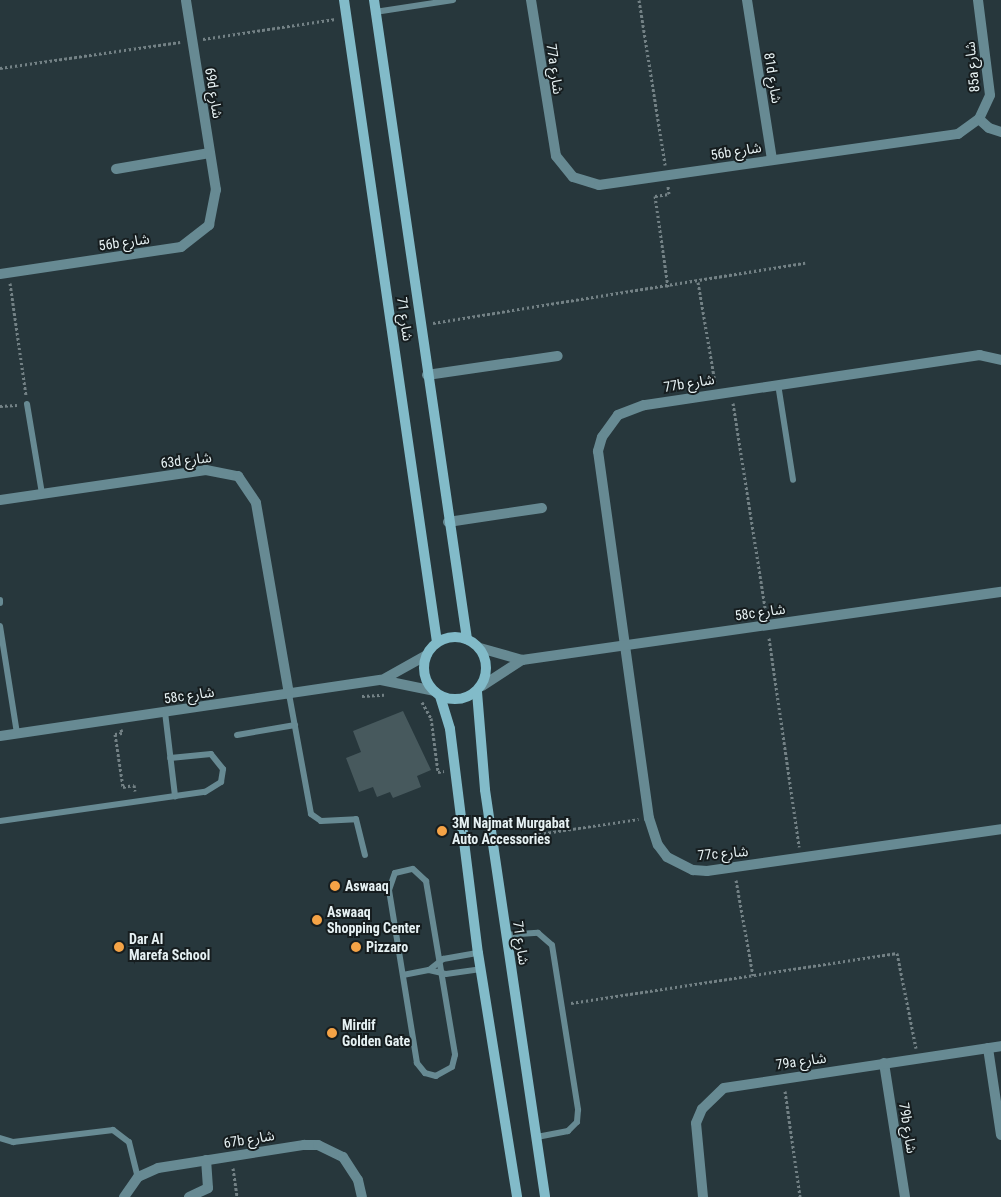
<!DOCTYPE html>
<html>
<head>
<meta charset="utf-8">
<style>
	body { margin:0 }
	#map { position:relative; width:1001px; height:1197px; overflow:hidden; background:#27373c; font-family:"Roboto Condensed","Noto Sans Arabic",sans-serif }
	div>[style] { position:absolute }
	.building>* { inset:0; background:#47595d }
	.path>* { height:3px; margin-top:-1.5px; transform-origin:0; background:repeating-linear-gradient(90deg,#738185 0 2.5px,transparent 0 5px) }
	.lane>* { height:6px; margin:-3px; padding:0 3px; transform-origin:3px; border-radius:3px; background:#678a93 }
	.street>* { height:10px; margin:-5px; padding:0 5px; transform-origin:5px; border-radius:5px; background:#678a93 }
	.secondary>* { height:10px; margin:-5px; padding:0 5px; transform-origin:5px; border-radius:5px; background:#82bbc9 }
	.secondary>.ring { margin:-5px; padding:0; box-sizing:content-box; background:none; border:10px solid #82bbc9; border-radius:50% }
	.dots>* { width:14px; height:14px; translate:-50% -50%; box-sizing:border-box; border:2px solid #161d1f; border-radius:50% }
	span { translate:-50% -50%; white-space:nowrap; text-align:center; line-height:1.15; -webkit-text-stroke:4px #161d1f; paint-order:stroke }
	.street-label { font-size:14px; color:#e6f1f3 }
	.poi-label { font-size:14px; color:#e6f1f3; font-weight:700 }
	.left { translate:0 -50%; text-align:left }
</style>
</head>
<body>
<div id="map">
	<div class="building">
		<i style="clip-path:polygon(403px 711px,431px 770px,417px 776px,421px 787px,393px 798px,390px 792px,377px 797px,373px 787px,359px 792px,346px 758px,361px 752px,353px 731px)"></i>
	</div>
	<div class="path">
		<i style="left:639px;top:0;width:167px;rotate:81deg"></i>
		<i style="left:203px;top:39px;width:134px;rotate:-8.6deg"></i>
		<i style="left:0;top:68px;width:182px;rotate:-8.2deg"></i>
		<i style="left:698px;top:282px;width:101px;rotate:80.4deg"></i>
		<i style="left:10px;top:283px;width:114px;rotate:81.9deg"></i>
		<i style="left:668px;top:287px;width:92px;rotate:-98.1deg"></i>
		<i style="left:655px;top:196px;width:14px;rotate:-8deg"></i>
		<i style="left:669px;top:194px;width:8px;rotate:-97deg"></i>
		<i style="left:433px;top:323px;width:377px;rotate:-9.2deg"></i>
		<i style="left:733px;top:403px;width:214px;rotate:81.1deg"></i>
		<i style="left:0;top:406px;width:17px;rotate:-3deg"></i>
		<i style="left:769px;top:638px;width:211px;rotate:81.8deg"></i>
		<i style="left:362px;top:696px;width:22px;rotate:-3deg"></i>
		<i style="left:422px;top:702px;width:18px;rotate:61deg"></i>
		<i style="left:431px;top:718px;width:54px;rotate:82.6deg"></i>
		<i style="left:438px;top:772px;width:6px;rotate:-9deg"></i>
		<i style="left:121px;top:729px;width:4px;rotate:76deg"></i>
		<i style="left:122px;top:733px;width:7px;rotate:172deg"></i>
		<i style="left:115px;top:734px;width:54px;rotate:81.4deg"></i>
		<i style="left:123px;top:787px;width:11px;rotate:-10deg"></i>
		<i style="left:134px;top:785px;width:6px;rotate:81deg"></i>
		<i style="left:504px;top:839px;width:136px;rotate:-8.4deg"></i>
		<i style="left:736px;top:880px;width:97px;rotate:79.9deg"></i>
		<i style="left:571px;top:1003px;width:330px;rotate:-8.7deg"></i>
		<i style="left:897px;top:953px;width:97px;rotate:78.7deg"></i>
		<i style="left:785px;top:1091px;width:107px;rotate:81.9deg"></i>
		<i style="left:233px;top:1168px;width:29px;rotate:82deg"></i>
	</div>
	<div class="lane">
		<i style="left:375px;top:12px;width:79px;rotate:-8.7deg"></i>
		<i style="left:778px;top:384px;width:97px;rotate:81.1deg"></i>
		<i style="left:27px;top:404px;width:91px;rotate:80.5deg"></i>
		<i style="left:0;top:600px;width:3px;rotate:90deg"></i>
		<i style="left:0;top:626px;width:108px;rotate:81deg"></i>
		<i style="left:289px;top:694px;width:122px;rotate:79.6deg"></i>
		<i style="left:311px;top:814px;width:12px;rotate:35deg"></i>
		<i style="left:321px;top:821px;width:35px;rotate:-3deg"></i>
		<i style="left:356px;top:819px;width:37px;rotate:76deg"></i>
		<i style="left:165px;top:712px;width:85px;rotate:83.2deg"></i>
		<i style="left:237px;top:735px;width:59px;rotate:-9.8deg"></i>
		<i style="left:0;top:821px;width:207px;rotate:-8.1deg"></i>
		<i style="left:205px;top:792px;width:19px;rotate:-32deg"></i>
		<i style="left:221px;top:782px;width:13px;rotate:-81deg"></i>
		<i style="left:223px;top:769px;width:19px;rotate:-129deg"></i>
		<i style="left:211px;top:754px;width:41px;rotate:174.4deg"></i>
		<i style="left:413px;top:869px;width:18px;rotate:43deg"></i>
		<i style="left:426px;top:881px;width:176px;rotate:80.5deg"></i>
		<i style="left:455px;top:1055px;width:12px;rotate:104deg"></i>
		<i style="left:452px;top:1067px;width:18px;rotate:151deg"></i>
		<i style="left:436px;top:1076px;width:11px;rotate:-165deg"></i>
		<i style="left:425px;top:1073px;width:13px;rotate:-129deg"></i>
		<i style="left:417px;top:1063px;width:175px;rotate:-99.2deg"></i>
		<i style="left:389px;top:890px;width:18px;rotate:-71deg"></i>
		<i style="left:395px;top:873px;width:18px;rotate:-13deg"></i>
		<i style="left:506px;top:935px;width:32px;rotate:-4deg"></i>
		<i style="left:538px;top:933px;width:18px;rotate:41deg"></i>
		<i style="left:552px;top:945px;width:167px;rotate:81deg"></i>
		<i style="left:578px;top:1110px;width:12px;rotate:95deg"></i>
		<i style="left:577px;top:1122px;width:13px;rotate:135deg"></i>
		<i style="left:568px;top:1131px;width:33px;rotate:169deg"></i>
		<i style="left:429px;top:970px;width:18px;rotate:-38deg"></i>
		<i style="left:443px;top:959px;width:36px;rotate:-10deg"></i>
		<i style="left:403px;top:975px;width:26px;rotate:-11deg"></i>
		<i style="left:429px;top:970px;width:17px;rotate:13deg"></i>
		<i style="left:446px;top:974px;width:35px;rotate:-8deg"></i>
		<i style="left:0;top:1138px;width:14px;rotate:17deg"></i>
		<i style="left:13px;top:1142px;width:101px;rotate:-6.8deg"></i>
		<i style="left:113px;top:1130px;width:20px;rotate:37deg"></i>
		<i style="left:129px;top:1142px;width:36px;rotate:76deg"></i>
	</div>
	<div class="street">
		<i style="left:531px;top:0;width:158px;rotate:80.9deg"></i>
		<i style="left:556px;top:156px;width:27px;rotate:51deg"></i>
		<i style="left:573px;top:177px;width:27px;rotate:17deg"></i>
		<i style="left:599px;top:185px;width:363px;rotate:-8.1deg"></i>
		<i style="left:958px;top:134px;width:26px;rotate:-36deg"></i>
		<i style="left:979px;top:119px;width:26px;rotate:-65deg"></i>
		<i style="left:990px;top:95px;width:96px;rotate:-97.2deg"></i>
		<i style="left:747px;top:0;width:161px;rotate:81.1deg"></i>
		<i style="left:979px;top:119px;width:13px;rotate:42deg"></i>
		<i style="left:989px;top:128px;width:13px;rotate:18deg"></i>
		<i style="left:116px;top:169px;width:95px;rotate:-9.7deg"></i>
		<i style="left:0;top:274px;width:183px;rotate:-8.5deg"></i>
		<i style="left:181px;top:247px;width:36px;rotate:-38deg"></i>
		<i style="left:209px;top:225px;width:36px;rotate:-79deg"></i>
		<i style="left:216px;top:190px;width:192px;rotate:-99deg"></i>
		<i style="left:1001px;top:360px;width:22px;rotate:-167deg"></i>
		<i style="left:980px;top:355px;width:340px;rotate:171.5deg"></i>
		<i style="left:644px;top:405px;width:28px;rotate:159deg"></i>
		<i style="left:618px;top:415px;width:27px;rotate:126deg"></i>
		<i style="left:602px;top:437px;width:15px;rotate:106deg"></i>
		<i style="left:598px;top:451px;width:371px;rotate:82.1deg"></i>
		<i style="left:649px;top:818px;width:28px;rotate:72deg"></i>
		<i style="left:658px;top:845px;width:15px;rotate:53deg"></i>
		<i style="left:667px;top:857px;width:29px;rotate:27deg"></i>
		<i style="left:693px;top:870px;width:14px;rotate:4deg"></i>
		<i style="left:707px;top:871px;width:297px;rotate:-8.1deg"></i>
		<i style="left:427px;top:375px;width:132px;rotate:-8.3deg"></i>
		<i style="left:0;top:500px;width:208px;rotate:-8.3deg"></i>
		<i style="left:206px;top:470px;width:33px;rotate:11deg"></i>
		<i style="left:238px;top:476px;width:32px;rotate:56deg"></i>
		<i style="left:256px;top:503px;width:194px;rotate:80.2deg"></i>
		<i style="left:448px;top:522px;width:95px;rotate:-8.5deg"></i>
		<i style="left:480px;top:648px;width:44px;rotate:15.9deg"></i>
		<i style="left:522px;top:660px;width:484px;rotate:-8.1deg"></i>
		<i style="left:382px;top:680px;width:51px;rotate:-29.1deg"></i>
		<i style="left:482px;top:686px;width:48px;rotate:-33deg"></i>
		<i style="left:0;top:736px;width:385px;rotate:-8.4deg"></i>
		<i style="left:381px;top:680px;width:54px;rotate:11.7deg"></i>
		<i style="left:988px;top:1048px;width:88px;rotate:81.5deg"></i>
		<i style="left:884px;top:1063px;width:136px;rotate:81.1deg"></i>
		<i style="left:124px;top:1197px;width:24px;rotate:-55deg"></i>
		<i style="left:138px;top:1177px;width:22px;rotate:-24deg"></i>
		<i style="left:158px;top:1168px;width:148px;rotate:-9deg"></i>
		<i style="left:304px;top:1145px;width:14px"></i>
		<i style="left:318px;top:1145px;width:28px;rotate:26deg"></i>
		<i style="left:343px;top:1157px;width:27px;rotate:57deg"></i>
		<i style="left:358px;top:1180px;width:17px;rotate:77deg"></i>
		<i style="left:189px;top:1197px;width:21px;rotate:-25deg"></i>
		<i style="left:208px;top:1188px;width:28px;rotate:-94deg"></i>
		<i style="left:703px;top:1197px;width:74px;rotate:-95.4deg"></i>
		<i style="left:696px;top:1123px;width:15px;rotate:-67deg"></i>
		<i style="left:702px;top:1109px;width:30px;rotate:-44deg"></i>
		<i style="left:724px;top:1088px;width:280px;rotate:-8.6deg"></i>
	</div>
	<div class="secondary">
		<i style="left:344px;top:0;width:649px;rotate:81.76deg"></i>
		<i style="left:374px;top:0;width:646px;rotate:81.72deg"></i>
		<i class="ring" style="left:424px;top:637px;width:52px;height:52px"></i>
		<i style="left:477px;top:692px;width:98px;rotate:85.3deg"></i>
		<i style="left:485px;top:790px;width:411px;rotate:81.6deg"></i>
		<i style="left:440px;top:696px;width:34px;rotate:73deg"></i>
		<i style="left:450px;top:729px;width:226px;rotate:82.9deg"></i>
		<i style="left:478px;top:953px;width:247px;rotate:80.9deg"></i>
	</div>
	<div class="dots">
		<i style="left:442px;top:831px;background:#f5a346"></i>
		<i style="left:335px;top:886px;background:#f5a346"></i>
		<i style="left:317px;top:920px;background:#f5a346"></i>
		<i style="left:119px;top:947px;background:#f5a346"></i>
		<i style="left:356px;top:947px;background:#f5a346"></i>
		<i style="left:332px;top:1033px;background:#f5a346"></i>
	</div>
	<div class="street-label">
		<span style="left:972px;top:67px;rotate:-96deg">85a شارع</span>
		<span style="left:555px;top:69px;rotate:82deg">77a شارع</span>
		<span style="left:773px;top:78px;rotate:81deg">81d شارع</span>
		<span style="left:214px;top:93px;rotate:81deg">69d شارع</span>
		<span style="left:736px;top:151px;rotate:-9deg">56b شارع</span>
		<span style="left:124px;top:242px;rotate:-8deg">56b شارع</span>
		<span style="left:405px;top:319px;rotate:82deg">شارع 71</span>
		<span style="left:689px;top:383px;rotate:-9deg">77b شارع</span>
		<span style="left:186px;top:460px;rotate:-7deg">63d شارع</span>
		<span style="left:760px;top:612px;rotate:-8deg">58c شارع</span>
		<span style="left:189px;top:695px;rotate:-8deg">58c شارع</span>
		<span style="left:723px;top:853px;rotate:-5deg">77c شارع</span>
		<span style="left:521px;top:943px;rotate:82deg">شارع 71</span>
		<span style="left:801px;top:1061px;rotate:-8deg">79a شارع</span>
		<span style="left:908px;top:1128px;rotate:81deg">79b شارع</span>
		<span style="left:249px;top:1139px;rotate:-9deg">67b شارع</span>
	</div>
	<div class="poi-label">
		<span class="left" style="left:452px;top:831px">3M Najmat Murgabat<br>Auto Accessories</span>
		<span class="left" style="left:345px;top:886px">Aswaaq</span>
		<span class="left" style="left:327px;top:920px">Aswaaq<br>Shopping Center</span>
		<span class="left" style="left:129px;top:947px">Dar Al<br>Marefa School</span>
		<span class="left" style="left:366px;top:947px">Pizzaro</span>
		<span class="left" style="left:342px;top:1033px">Mirdif<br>Golden Gate</span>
	</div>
</div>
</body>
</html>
